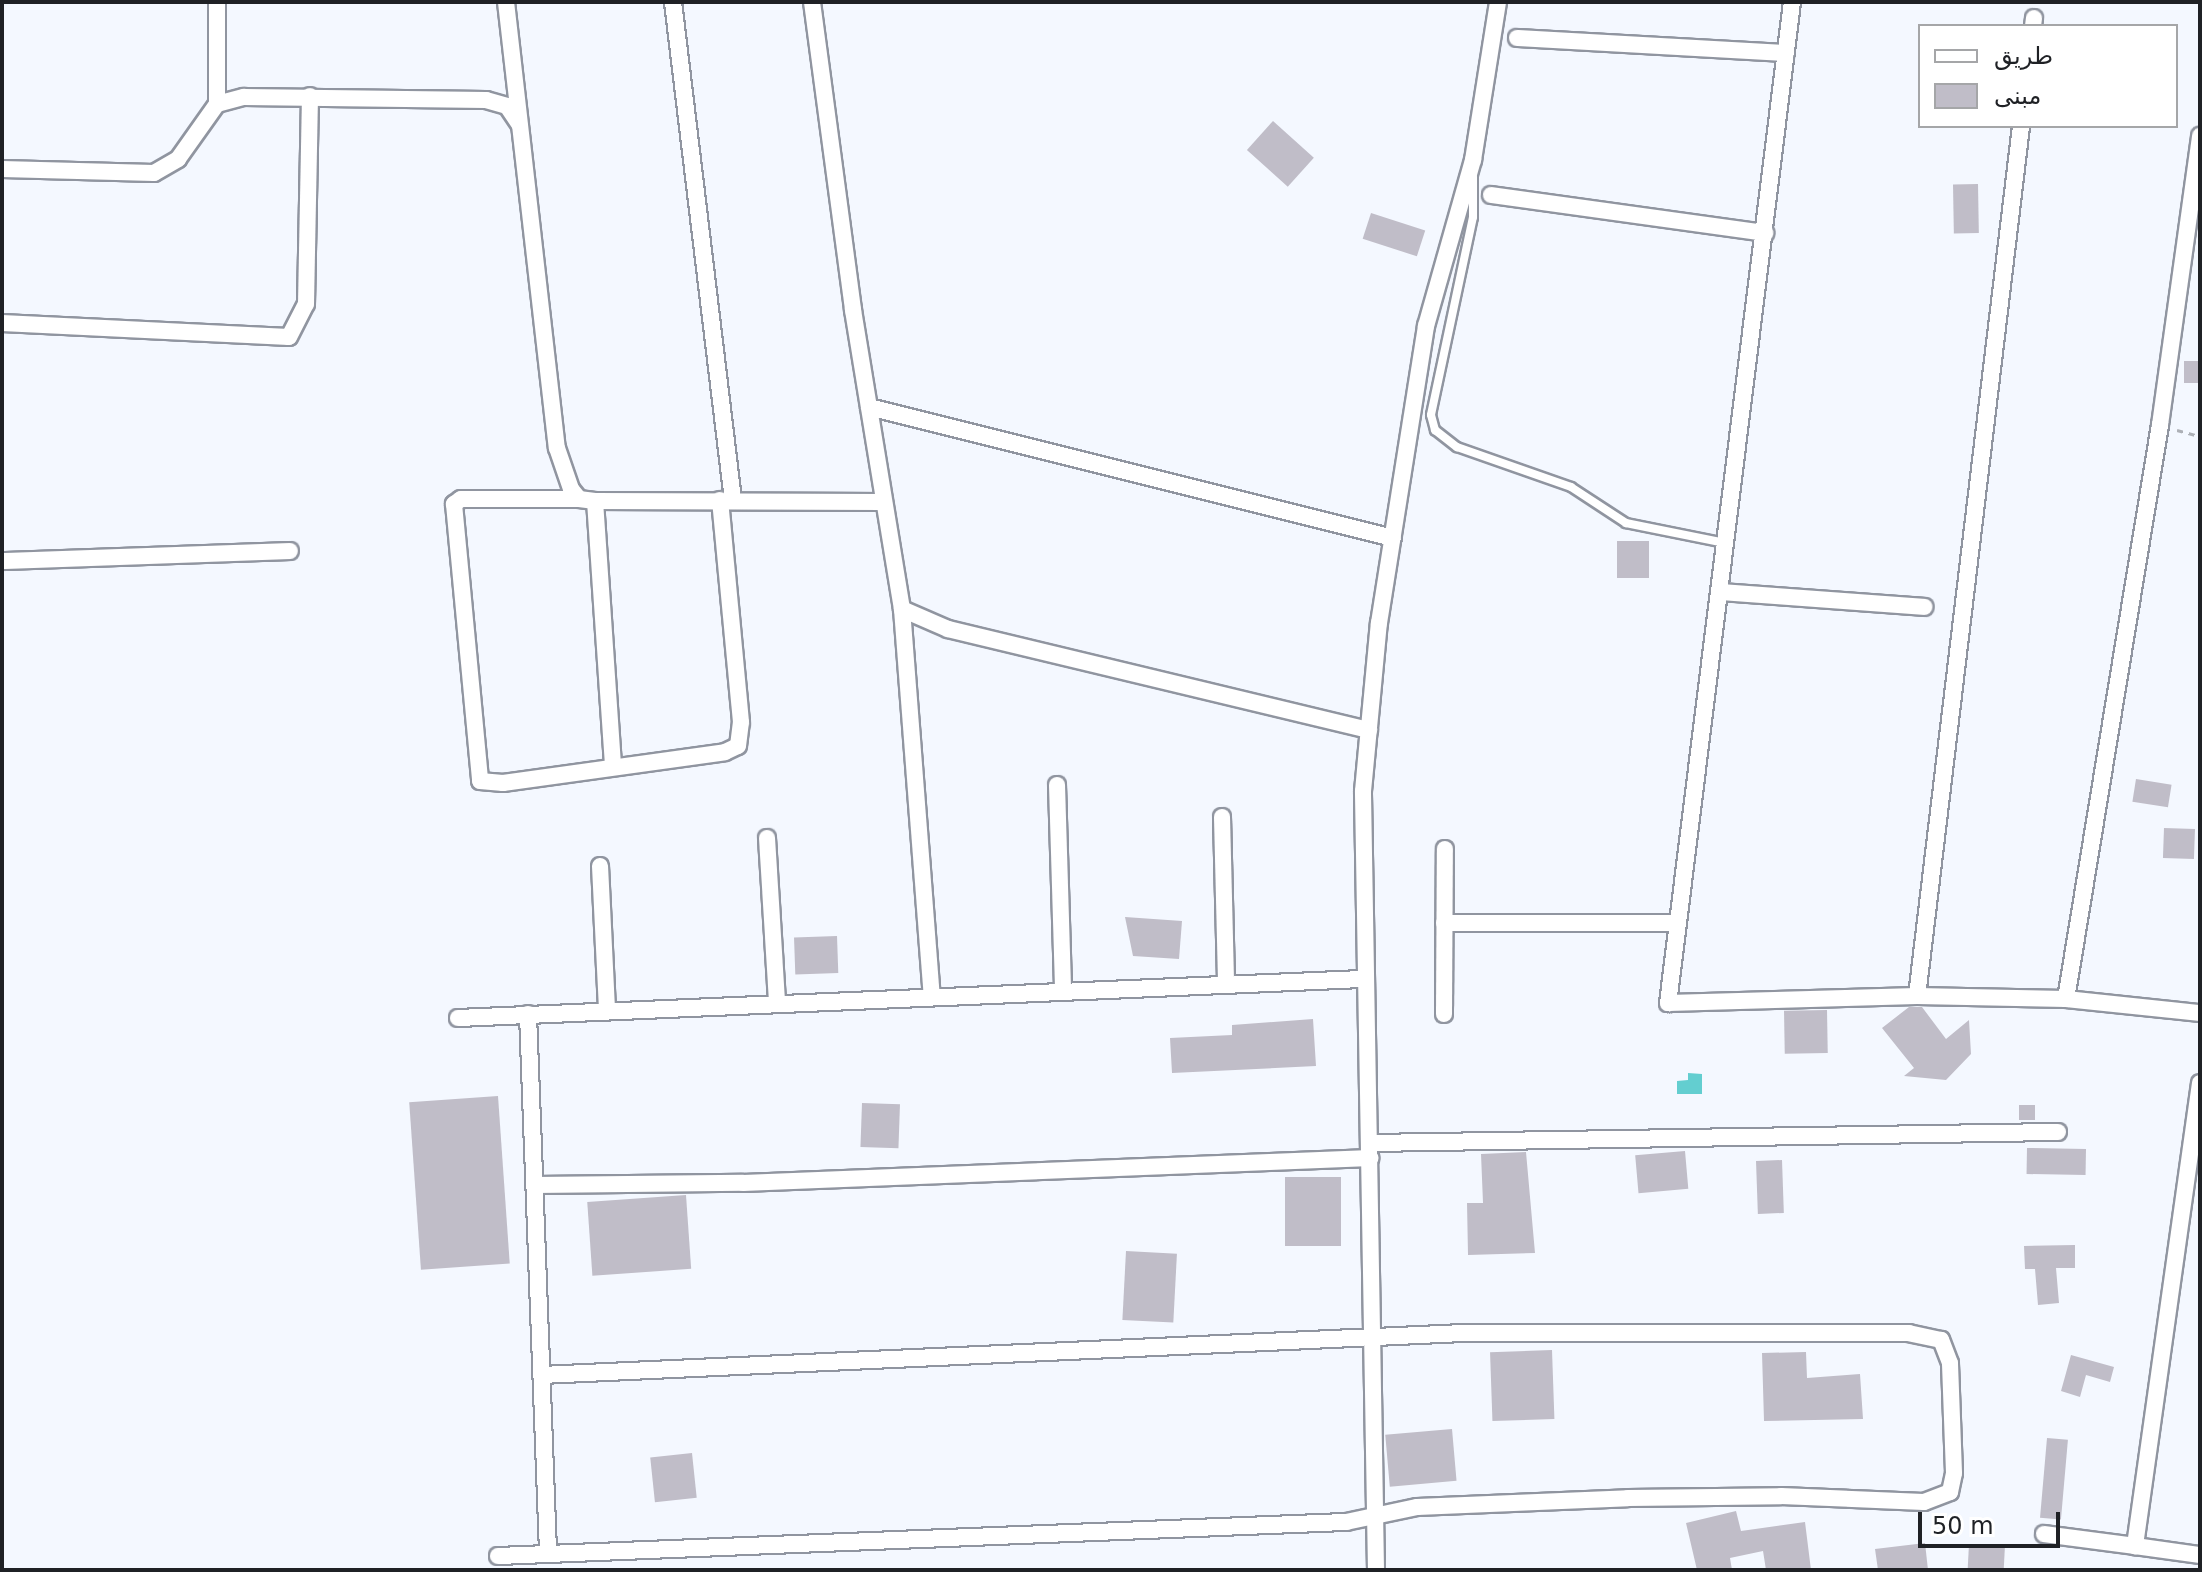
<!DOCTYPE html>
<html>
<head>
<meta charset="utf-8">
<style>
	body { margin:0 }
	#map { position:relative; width:2202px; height:1572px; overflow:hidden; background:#f4f8ff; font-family:"DejaVu Sans",Vazirmatn,sans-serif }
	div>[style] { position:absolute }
	.water>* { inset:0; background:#63ced0 }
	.building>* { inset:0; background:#c0bdc8; transform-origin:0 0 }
	.path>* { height:3px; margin-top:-1.5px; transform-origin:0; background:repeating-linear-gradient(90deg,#adb0b6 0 6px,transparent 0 12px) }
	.roads { filter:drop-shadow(2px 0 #9095a0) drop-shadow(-2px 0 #9095a0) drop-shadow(0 2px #9095a0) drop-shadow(0 -2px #9095a0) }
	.service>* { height:8px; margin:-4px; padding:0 4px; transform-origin:4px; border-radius:4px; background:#fff }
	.minor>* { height:16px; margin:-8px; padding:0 8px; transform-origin:8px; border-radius:8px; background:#fff }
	span { translate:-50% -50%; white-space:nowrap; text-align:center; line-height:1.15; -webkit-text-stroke:8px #fff; paint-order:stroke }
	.frame { position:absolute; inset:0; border:4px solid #1f2125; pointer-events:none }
	.legend { position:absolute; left:1918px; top:24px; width:260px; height:104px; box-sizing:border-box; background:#fff; border:2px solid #a5a6a8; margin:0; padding:10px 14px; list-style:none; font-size:24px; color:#1f2125 }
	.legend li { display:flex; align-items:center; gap:16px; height:40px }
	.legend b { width:40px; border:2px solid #a5a6a8 }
	.scale { position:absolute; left:1918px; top:1512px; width:142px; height:36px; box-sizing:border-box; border:4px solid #1f2125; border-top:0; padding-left:10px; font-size:24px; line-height:28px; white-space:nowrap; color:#1f2125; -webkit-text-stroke:6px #fff; paint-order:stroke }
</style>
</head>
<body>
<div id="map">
	<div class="water">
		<i style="clip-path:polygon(1688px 1073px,1702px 1074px,1702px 1094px,1677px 1094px,1677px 1081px,1688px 1080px)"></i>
	</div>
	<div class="building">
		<i style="left:1273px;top:121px;width:55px;height:39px;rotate:42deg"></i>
		<i style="left:1978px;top:184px;width:49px;height:25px;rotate:89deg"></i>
		<i style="left:1371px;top:213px;width:57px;height:27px;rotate:18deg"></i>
		<i style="left:2184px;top:361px;width:16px;height:22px"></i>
		<i style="left:1617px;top:541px;width:32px;height:37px"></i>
		<i style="left:2136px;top:779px;width:36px;height:23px;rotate:9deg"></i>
		<i style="left:2164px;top:828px;width:31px;height:30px;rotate:2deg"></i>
		<i style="clip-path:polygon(1125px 917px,1182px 921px,1179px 959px,1133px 956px)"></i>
		<i style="left:837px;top:936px;width:37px;height:43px;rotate:88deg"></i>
		<i style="clip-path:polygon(1909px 1007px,1922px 1007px,1946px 1039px,1969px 1020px,1971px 1054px,1946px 1080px,1904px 1076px,1914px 1068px,1882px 1028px)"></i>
		<i style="left:1827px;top:1010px;width:43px;height:43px;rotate:89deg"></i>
		<i style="clip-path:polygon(1313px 1019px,1316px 1066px,1172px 1073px,1170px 1038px,1232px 1035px,1232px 1025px)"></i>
		<i style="left:498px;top:1096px;width:168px;height:89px;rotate:86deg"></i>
		<i style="left:862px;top:1103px;width:38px;height:44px;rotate:2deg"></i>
		<i style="left:2019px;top:1105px;width:16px;height:15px"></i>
		<i style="left:2027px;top:1148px;width:59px;height:26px;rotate:1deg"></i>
		<i style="left:1685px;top:1151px;width:38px;height:50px;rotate:85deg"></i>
		<i style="clip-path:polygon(1526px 1152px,1535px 1253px,1468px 1255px,1467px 1203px,1483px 1203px,1481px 1154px)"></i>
		<i style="left:1782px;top:1160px;width:53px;height:26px;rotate:88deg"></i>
		<i style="left:1285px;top:1177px;width:56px;height:69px"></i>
		<i style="left:686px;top:1195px;width:74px;height:99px;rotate:86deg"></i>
		<i style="clip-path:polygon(2075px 1245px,2075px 1268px,2056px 1268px,2059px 1303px,2038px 1305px,2035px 1269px,2025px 1269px,2024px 1246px)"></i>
		<i style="left:1126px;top:1251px;width:51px;height:69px;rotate:3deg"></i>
		<i style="left:1552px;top:1350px;width:69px;height:62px;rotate:88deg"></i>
		<i style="clip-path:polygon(1806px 1352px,1807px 1378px,1860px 1374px,1863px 1419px,1764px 1421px,1762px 1353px)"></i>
		<i style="clip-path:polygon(2071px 1355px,2114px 1367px,2110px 1382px,2086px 1375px,2080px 1397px,2061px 1391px)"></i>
		<i style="left:1452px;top:1429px;width:52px;height:67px;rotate:85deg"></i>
		<i style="left:2047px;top:1438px;width:21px;height:80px;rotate:5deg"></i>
		<i style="left:692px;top:1453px;width:45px;height:42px;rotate:84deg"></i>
		<i style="clip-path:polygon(1736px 1511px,1741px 1531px,1805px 1522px,1811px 1570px,1766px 1570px,1763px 1551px,1730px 1558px,1732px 1570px,1697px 1570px,1686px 1523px)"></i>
		<i style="clip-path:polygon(1925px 1543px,1928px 1570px,1878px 1570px,1875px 1549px)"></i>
		<i style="left:1969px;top:1544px;width:36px;height:26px;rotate:3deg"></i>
	</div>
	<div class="path">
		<i style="left:2177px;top:430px;width:24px;rotate:15deg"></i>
	</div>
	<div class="roads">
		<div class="service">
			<i style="left:1473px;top:177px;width:40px;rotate:90deg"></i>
			<i style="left:1473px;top:217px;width:202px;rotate:102deg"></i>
			<i style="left:1431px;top:415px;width:16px;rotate:75deg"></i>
			<i style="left:1435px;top:430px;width:28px;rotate:38deg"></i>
			<i style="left:1457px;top:447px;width:121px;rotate:19.3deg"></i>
			<i style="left:1571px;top:487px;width:66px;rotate:33.2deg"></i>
			<i style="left:1626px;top:523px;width:101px;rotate:11.4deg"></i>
		</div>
		<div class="minor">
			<i style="left:217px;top:2px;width:102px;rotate:90deg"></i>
			<i style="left:506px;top:2px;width:449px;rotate:83.5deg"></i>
			<i style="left:557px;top:448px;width:43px;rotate:71.1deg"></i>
			<i style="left:571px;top:489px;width:13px;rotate:51deg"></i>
			<i style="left:579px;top:499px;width:16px;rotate:7deg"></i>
			<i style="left:595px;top:501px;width:288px;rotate:0.2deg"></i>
			<i style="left:673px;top:2px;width:502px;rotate:83.13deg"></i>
			<i style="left:812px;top:2px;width:311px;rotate:82.4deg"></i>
			<i style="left:853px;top:310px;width:303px;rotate:80.7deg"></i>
			<i style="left:902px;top:609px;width:50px;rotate:23.5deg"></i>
			<i style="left:948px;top:629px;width:433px;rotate:13.5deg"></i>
			<i style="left:1792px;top:2px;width:1009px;rotate:97.06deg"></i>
			<i style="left:1668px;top:1003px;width:249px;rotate:-1.6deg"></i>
			<i style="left:1917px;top:996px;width:149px;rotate:1.2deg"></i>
			<i style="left:2066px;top:999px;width:135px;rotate:6deg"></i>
			<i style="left:2033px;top:26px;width:8px;rotate:-83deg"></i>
			<i style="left:1517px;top:38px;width:269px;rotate:3.2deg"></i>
			<i style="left:2px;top:169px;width:152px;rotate:1.5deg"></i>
			<i style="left:154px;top:173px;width:28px;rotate:-30deg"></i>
			<i style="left:178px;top:159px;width:67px;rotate:-54.7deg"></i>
			<i style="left:217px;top:104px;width:28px;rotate:-15deg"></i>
			<i style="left:244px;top:97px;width:242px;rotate:0.7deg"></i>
			<i style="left:486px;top:100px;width:22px;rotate:16deg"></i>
			<i style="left:507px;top:106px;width:22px;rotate:56deg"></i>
			<i style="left:1491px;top:195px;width:277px;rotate:7.9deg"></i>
			<i style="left:2px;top:323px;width:287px;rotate:2.8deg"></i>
			<i style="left:289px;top:337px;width:37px;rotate:-63deg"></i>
			<i style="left:306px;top:304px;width:208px;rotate:-88.9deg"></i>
			<i style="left:869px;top:407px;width:540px;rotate:14.04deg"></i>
			<i style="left:579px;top:499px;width:118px;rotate:180deg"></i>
			<i style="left:461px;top:499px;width:9px;rotate:144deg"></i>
			<i style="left:454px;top:504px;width:278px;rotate:84.6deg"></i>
			<i style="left:480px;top:781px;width:23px;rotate:5deg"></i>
			<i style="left:503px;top:783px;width:224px;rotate:-7.9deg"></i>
			<i style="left:725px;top:752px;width:14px;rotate:-25deg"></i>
			<i style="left:738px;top:746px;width:24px;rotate:-83deg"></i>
			<i style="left:741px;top:722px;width:223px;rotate:-95.4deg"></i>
			<i style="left:595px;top:501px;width:264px;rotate:86.1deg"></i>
			<i style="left:2px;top:561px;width:288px;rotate:-2deg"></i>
			<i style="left:1722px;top:592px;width:203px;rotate:4.2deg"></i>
			<i style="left:902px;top:609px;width:388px;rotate:85.6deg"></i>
			<i style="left:1057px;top:785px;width:206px;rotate:88.3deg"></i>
			<i style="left:1222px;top:817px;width:167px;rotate:88.6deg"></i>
			<i style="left:767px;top:838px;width:165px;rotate:86.5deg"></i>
			<i style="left:600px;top:866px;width:143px;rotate:87.2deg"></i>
			<i style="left:1444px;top:923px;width:234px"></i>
			<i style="left:1917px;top:996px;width:876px;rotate:-83.18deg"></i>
			<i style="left:2066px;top:999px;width:582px;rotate:-80.7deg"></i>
			<i style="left:2160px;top:425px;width:292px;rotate:-82.1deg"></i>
			<i style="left:528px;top:1014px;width:539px;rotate:87.87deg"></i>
			<i style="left:1444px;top:1014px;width:165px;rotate:-89.7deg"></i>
			<i style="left:458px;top:1018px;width:906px;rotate:-2.47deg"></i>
			<i style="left:2200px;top:1083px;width:468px;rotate:98deg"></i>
			<i style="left:2135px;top:1546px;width:66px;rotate:7.9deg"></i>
			<i style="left:1370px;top:1143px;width:688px;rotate:-0.92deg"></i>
			<i style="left:535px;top:1185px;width:208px;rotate:-0.6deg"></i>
			<i style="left:743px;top:1183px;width:628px;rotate:-2.28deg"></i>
			<i style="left:2044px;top:1534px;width:92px;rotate:7.5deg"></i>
			<i style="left:498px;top:1556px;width:849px;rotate:-2.3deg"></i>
			<i style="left:1346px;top:1522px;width:73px;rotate:-11.9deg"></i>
			<i style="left:1417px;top:1507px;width:211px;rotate:-2.4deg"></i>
			<i style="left:1628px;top:1498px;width:153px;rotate:-0.7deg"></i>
			<i style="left:1781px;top:1496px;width:143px;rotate:2.4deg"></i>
			<i style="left:1924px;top:1502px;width:28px;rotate:-21deg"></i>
			<i style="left:1950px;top:1492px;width:19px;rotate:-78deg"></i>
			<i style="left:1954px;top:1473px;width:110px;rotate:-92.1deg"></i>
			<i style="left:1950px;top:1363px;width:25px;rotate:-111deg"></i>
			<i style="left:1941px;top:1340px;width:33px;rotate:-168deg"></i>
			<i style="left:1909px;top:1333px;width:446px;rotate:180deg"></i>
			<i style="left:1463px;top:1333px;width:921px;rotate:177.39deg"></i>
			<i style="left:1376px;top:1570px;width:779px;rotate:-90.96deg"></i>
			<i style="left:1363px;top:791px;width:169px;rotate:-84.6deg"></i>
			<i style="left:1379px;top:623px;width:301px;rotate:-81deg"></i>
			<i style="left:1426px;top:326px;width:173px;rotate:-74.2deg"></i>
			<i style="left:1473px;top:160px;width:160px;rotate:-81deg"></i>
		</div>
	</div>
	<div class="frame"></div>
	<ul class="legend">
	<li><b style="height:10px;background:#fff"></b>طريق</li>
	<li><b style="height:22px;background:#c0bdc8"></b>مبنى</li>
	</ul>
	<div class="scale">50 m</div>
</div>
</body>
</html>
